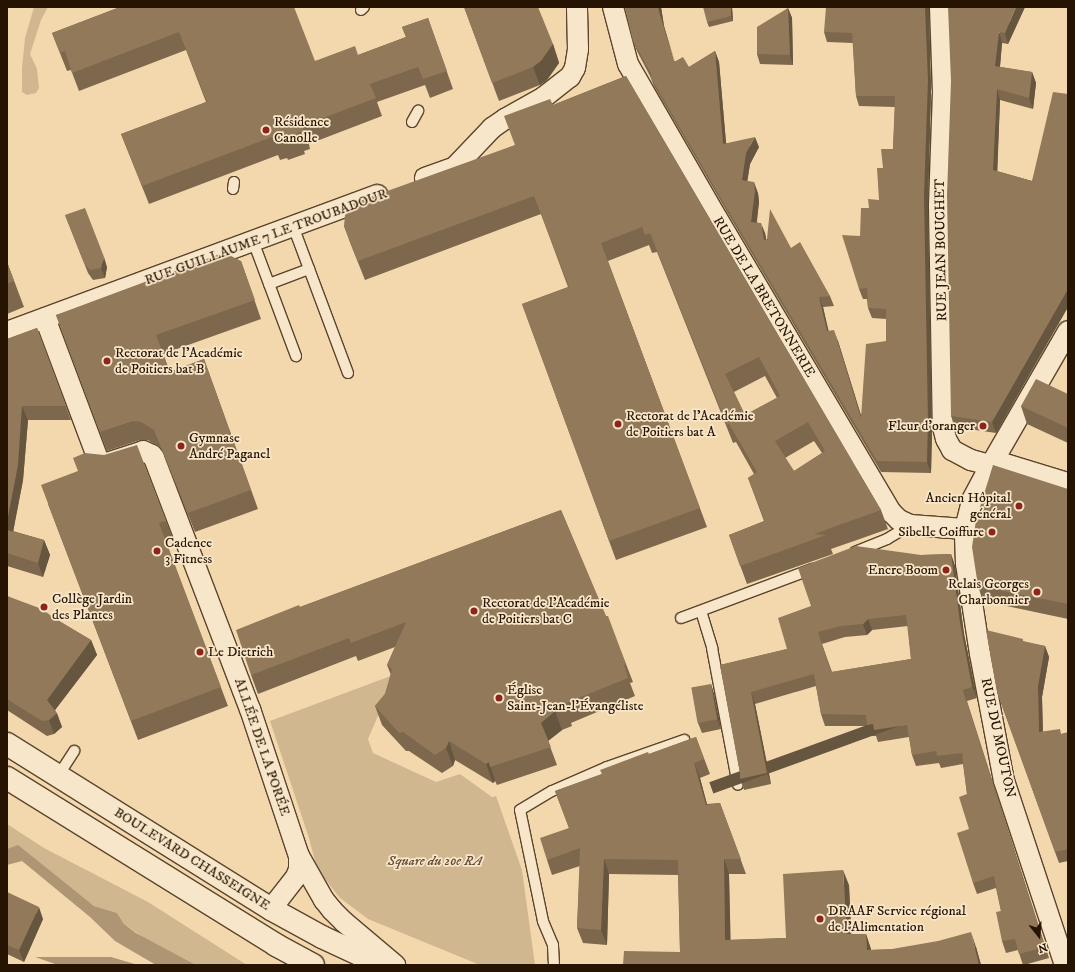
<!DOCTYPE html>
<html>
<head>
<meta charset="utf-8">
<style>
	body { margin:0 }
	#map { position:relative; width:1075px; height:972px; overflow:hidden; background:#f4d8ad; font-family:"IM FELL DW Pica",serif }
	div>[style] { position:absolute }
	.green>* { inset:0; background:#d1b790 }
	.water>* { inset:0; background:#ae9573 }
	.roads { filter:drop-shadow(1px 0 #5a442c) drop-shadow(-1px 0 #5a442c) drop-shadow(0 1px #5a442c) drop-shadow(0 -1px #5a442c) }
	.service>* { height:10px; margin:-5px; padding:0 5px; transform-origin:5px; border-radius:5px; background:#f8e6ca }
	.minor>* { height:20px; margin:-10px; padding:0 10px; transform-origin:10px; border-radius:10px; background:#f8e6ca }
	.secondary>* { height:22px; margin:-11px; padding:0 11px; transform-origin:11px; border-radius:11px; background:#f8e6ca }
	.wall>* { inset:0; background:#7d684d }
	.shaded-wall>* { inset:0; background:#66553f; transform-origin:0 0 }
	.building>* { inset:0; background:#91795a; transform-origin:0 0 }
	.dots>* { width:11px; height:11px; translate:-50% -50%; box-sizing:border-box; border:2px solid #f8e6ca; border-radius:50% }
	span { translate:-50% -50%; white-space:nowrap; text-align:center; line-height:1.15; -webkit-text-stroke:3.5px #f8e6ca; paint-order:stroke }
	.poi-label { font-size:14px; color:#261301 }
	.left { translate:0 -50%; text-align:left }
	.right { translate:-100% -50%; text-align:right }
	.street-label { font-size:14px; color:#261301 }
	.park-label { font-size:14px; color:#624c33; font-style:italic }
	.frame { position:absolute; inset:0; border:8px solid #261301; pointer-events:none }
	.north { position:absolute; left:1019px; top:916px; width:40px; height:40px; -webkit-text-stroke:3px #f8e6ca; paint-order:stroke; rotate:163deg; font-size:11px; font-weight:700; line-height:16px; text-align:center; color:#261301 }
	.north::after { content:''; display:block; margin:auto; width:14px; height:18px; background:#261301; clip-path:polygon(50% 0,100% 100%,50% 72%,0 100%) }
</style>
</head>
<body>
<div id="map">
	<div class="green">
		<i style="clip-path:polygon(34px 7px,48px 7px,41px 20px,30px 54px,37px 69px,39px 88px,36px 93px,27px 95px,22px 92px,22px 68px,25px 38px)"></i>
		<i style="clip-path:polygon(396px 674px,368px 739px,373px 753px,436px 782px,460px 774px,492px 797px,496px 796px,522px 870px,535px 965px,480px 965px,368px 919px,340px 898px,317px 869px,309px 838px,270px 721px)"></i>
		<i style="clip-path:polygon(7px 824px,44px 848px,148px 902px,247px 965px,196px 965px,143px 937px,124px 924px,117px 913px,94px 906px,18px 846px,7px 849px)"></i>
	</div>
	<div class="water">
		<i style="clip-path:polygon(18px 845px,94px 906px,117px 913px,124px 924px,136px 933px,196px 965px,156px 965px,115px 941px,90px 917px,22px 861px,7px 865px,7px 849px)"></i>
		<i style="clip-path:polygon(35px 957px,111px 957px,138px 965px,58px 965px)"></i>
	</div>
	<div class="roads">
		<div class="service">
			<i style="left:361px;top:10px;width:4px;rotate:-45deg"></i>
			<i style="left:412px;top:122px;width:13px;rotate:-61deg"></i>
			<i style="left:233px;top:189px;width:7px;rotate:-82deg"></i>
			<i style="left:293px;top:226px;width:157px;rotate:69.5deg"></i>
			<i style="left:253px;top:241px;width:123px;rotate:69.5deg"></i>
			<i style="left:269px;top:284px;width:43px;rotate:-20.6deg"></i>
			<i style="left:855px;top:552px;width:35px;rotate:-22deg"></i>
			<i style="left:887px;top:539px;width:27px;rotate:-31deg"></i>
			<i style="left:701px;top:611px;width:39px;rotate:73deg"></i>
			<i style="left:712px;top:648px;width:139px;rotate:79.3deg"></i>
			<i style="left:681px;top:618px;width:140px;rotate:-20.5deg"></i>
			<i style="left:58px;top:776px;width:30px;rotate:-57deg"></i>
			<i style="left:554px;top:965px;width:20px;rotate:-93deg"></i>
			<i style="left:553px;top:945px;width:26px;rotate:-113deg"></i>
			<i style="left:543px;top:921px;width:113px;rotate:-101.7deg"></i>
			<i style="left:520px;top:810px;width:37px;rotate:-31deg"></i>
			<i style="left:552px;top:791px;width:60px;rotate:-23.6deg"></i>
			<i style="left:607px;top:767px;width:82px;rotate:-19.3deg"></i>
		</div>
		<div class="minor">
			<i style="left:613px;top:7px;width:59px;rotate:75.3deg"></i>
			<i style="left:628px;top:64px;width:178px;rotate:60deg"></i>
			<i style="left:717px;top:218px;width:342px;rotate:59.4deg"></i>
			<i style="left:891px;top:512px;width:11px;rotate:45deg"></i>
			<i style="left:899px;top:520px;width:12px;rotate:24deg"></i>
			<i style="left:910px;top:525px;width:55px;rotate:4.2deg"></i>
			<i style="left:940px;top:7px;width:84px;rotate:88deg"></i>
			<i style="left:943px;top:91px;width:115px;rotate:92deg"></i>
			<i style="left:939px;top:206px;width:221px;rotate:89deg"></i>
			<i style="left:943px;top:427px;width:12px;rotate:76deg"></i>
			<i style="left:946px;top:439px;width:13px;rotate:61deg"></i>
			<i style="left:952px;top:450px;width:21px;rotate:28deg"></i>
			<i style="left:971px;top:460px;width:20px;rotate:15deg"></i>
			<i style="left:990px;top:465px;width:12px;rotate:-9deg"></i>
			<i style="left:1002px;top:463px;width:69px;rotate:16.9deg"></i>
			<i style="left:425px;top:178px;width:32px;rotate:-20deg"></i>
			<i style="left:455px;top:167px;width:54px;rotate:-46.5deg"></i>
			<i style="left:492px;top:128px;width:16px;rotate:-35deg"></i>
			<i style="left:505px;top:119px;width:45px;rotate:-29.4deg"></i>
			<i style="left:544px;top:97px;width:33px;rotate:-38deg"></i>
			<i style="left:570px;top:77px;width:10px;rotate:-61deg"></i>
			<i style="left:575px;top:68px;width:19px;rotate:-81deg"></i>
			<i style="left:578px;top:49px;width:42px;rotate:-91.4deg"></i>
			<i style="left:45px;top:318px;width:154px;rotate:69.4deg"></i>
			<i style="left:99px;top:462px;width:8px;rotate:7deg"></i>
			<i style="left:107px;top:463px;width:38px;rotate:-18deg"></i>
			<i style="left:143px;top:451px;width:10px;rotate:24deg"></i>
			<i style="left:152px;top:455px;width:4px;rotate:56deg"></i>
			<i style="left:154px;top:458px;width:269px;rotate:69.1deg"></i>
			<i style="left:250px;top:709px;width:155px;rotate:71.6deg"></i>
			<i style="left:299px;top:856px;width:51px;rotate:60.4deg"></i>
			<i style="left:324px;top:900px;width:13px;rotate:51deg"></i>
			<i style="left:332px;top:910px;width:17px;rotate:45deg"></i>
			<i style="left:344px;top:922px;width:67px;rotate:40.1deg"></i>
			<i style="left:7px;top:332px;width:395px;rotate:-20.3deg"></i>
			<i style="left:271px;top:909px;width:41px;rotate:-52deg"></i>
			<i style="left:296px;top:877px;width:9px;rotate:-69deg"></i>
			<i style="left:299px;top:869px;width:13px;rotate:-90deg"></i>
			<i style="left:1065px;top:965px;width:194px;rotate:-108.3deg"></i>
			<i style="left:1004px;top:781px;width:129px;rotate:-100.7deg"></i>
			<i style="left:980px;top:654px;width:91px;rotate:-98.8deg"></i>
			<i style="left:966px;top:564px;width:35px;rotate:-92deg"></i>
			<i style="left:965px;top:529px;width:30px;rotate:-76deg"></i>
			<i style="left:972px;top:500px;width:36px;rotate:-62deg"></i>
			<i style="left:989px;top:468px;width:158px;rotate:-60deg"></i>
		</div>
		<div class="secondary">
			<i style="left:7px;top:744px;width:311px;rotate:32deg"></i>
			<i style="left:271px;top:909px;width:58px;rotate:28.8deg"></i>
			<i style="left:322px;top:937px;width:66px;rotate:25deg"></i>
			<i style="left:7px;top:778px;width:317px;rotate:31.8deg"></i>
			<i style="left:276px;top:945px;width:42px;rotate:28.4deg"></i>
		</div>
	</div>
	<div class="wall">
		<i style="clip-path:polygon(120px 7px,315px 61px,358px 55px,406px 37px,402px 27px,428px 18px,453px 89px,430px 98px,425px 85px,377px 102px,382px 116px,309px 144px,310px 149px,304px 151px,305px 154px,288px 160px,287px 158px,280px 160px,278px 155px,149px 204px,121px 134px,206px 102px,186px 50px,79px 91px,71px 70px,67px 71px,52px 33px)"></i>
		<i style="clip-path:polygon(464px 7px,553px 44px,559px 63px,547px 80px,540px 85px,499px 101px)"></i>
		<i style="clip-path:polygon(625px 7px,661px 7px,664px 26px,674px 61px,689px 67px,715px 51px,719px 62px,726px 143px,759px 147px,750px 164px,747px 181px,758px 193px,759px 202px,757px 222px,765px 233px,766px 239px,791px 248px,830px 296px,834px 306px,823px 307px,828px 331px,838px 341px,861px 416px,886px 341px,886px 319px,872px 318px,868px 308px,867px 299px,863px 299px,859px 289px,860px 236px,869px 208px,879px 200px,883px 168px,893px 149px,895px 107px,859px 106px,856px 96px,853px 43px,827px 42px,824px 32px,929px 7px,931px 91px,928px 206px,932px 432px,931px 473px,881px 472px,727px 212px,654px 86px,650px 76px,637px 51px,633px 41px)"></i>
		<i style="clip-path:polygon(732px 7px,733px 21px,709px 27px,707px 22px)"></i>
		<i style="clip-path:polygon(1025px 7px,1008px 44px,1002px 43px,1000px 67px,1032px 72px,1036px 83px,1033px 109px,1000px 100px,997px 171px,1032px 181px,1068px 94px,1068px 307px,996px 433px,955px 427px,951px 416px,951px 81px)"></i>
		<i style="clip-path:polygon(788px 8px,792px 18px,793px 65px,760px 64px,757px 54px)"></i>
		<i style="clip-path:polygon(evenodd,626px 76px,881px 510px,888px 529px,831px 549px,833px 554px,747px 584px,729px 535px,764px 521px,748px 478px,754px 474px,736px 442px,733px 443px,657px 252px,652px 253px,649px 245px,608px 261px,707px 527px,616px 560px,522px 304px,568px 287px,541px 214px,365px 280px,351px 245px,344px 226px,515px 145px,553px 105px,626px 76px,765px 376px,777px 398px,745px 415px,734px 392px,765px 376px,626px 76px,814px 441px,822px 453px,794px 471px,785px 458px,814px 441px)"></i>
		<i style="clip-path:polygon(65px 215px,107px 267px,105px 278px,93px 280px,88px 273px)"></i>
		<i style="clip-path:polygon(241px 261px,261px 319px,163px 354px,170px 372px,204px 359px,258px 509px,195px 532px,161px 448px,148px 440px,140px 440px,107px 451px,56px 315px)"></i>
		<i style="clip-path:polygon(7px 262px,24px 307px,7px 314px)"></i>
		<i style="clip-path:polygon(37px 328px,71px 420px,28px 420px,23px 480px,13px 531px,44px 540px,50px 555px,43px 577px,7px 566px,7px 339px)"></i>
		<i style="clip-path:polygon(1068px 394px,1068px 443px,1027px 424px,1021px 406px)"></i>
		<i style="clip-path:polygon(1068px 489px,1068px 619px,983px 601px,978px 586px)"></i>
		<i style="clip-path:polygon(48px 504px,166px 521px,173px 539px,166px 542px,228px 706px,138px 740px)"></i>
		<i style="clip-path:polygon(561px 510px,626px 664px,633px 682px,630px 683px,635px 696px,571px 723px,572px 726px,562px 730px,548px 741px,557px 765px,497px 785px,495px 781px,493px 783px,455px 760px,453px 766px,442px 773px,409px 751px,406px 751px,382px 725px,375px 706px,385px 694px,391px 675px,387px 665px,395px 647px,358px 661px,356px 656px,258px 694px,251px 675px,300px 607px)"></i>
		<i style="clip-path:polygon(evenodd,951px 554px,955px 566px,964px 634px,977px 698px,967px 701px,1049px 958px,1024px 965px,1023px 965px,1018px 950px,1006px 953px,1002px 941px,1001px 911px,996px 888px,977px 894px,973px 883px,967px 794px,963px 764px,941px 768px,939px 763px,916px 766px,912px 755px,909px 737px,878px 742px,876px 736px,872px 736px,868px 726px,825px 726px,821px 714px,816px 686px,755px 704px,771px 784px,744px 790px,740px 779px,740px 773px,720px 665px,787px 649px,811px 606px,921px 555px,951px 554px,908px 626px,911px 659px,832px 672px,822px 644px,845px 637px,867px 635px,872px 630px,908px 626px)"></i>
		<i style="clip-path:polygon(7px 596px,54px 618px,91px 640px,97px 655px,55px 710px,62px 727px,54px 734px,47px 736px,7px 710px)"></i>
		<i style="clip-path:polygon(1024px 642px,1045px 646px,1049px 657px,1042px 697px,1043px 732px,1062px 734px,1068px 733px,1068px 861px,1059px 863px,997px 692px)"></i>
		<i style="clip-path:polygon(711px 684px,714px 694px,721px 729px,702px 733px,698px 723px)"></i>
		<i style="clip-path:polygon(696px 737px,710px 774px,700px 778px,707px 804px,720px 803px,746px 874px,729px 874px,730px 940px,786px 938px,849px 885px,851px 934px,866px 934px,871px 950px,976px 947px,981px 965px,623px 965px,680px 952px,678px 875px,609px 874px,607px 945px,583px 943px,577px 928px,580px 866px,552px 875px,547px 860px,569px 828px,555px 791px,602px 774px,649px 754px)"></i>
		<i style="clip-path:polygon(7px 892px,43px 919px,24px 962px,7px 954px)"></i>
	</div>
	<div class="shaded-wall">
		<i style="clip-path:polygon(658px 7px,661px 7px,664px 26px,678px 72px,660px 15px)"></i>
		<i style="clip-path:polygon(731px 7px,732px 7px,733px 21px,731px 16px)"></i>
		<i style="clip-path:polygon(925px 7px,929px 7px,931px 91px,928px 206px,932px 432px,931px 473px,927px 462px,924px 196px)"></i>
		<i style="clip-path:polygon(1016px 7px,1025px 7px,1008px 44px,1005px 33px)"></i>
		<i style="clip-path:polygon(788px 8px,792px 18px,793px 65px,790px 55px)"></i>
		<i style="clip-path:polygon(999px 32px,1002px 43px,999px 77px,995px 66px)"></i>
		<i style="clip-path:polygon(553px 44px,559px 63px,547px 80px,540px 85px,533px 67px)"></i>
		<i style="clip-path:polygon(715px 51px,719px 62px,727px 154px,723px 144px)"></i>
		<i style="clip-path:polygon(1032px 72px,1036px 83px,1033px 109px,1029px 98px)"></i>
		<i style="clip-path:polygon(997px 89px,1000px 100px,997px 180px,993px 170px)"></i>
		<i style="clip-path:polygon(755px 137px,759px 147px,750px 164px,746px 190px,742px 180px,746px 153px)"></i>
		<i style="clip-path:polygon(754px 182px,758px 193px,759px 202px,755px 232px,751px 222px)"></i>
		<i style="clip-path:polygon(761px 223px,765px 233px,768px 250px,764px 240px)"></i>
		<i style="clip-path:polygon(104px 257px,107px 267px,105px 278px,101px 268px)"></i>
		<i style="clip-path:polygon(1068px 289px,1068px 307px,996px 433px,992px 422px)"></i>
		<i style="clip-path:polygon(819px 297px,823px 307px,831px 341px,827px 331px)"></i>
		<i style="clip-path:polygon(834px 330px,838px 341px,865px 428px,861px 418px)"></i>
		<i style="clip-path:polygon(22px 406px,28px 420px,23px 480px,11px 543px,7px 533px,7px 522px)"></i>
		<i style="clip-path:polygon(44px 540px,50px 555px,43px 577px,38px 563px)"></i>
		<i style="clip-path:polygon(951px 554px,955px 566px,964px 634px,977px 698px,972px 687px,960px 623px)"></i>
		<i style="clip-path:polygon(868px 619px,872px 630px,867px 635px,863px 624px)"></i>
		<i style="clip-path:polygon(91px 640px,97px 655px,52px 714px,47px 700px)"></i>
		<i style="clip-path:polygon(1045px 646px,1049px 657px,1042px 697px,1043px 743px,1039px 732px,1038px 686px)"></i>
		<i style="clip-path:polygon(711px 684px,714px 694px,721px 729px,717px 719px)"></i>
		<i style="left:963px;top:690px;width:12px;height:270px;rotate:70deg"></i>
		<i style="clip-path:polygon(751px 692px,755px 704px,771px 784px,767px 773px)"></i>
		<i style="clip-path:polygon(555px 711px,562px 730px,548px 741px,541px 723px)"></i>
		<i style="clip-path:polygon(57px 713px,62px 727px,54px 734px,49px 720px)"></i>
		<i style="clip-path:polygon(449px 741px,455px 760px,453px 766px,446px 748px)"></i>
		<i style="clip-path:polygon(489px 762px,495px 781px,493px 783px,486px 764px)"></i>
		<i style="clip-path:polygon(694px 763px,700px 778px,711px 820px,706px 805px)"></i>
		<i style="clip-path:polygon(604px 859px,609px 874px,607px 945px,601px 930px)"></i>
		<i style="clip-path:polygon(724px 859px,729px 874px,731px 955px,725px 940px)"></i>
		<i style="clip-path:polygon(843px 870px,849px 885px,852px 949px,847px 934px)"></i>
		<i style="clip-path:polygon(39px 907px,43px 919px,24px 962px,19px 950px)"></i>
		<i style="clip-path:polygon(971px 932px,976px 947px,981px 965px,979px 965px)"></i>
		<i style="clip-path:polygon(866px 934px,871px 949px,872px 965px,867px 950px)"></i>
	</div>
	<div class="building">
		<i style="clip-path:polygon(120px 7px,294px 7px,315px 61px,355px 46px,358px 55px,406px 37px,402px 27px,428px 18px,447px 71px,423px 79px,418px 67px,370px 84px,376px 98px,302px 126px,304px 131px,297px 133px,298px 136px,281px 142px,280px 140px,274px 142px,272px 137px,142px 186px,121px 134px,207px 102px,179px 32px,72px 73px,65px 51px,60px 53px,52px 33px)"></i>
		<i style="clip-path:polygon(464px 7px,538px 7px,553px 44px,541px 61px,533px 67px,492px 83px)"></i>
		<i style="clip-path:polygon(625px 7px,658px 7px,660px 15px,674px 62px,683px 57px,689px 67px,715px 51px,723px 144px,755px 137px,746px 153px,742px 180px,754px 182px,755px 191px,751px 222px,761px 223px,764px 240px,767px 239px,770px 209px,791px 248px,800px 242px,830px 296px,819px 297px,827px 331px,834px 330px,861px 418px,866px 344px,886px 341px,886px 309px,868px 308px,867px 288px,859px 289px,842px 235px,860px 236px,861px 208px,869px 208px,868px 199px,879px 200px,877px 168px,883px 168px,881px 149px,893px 149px,895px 96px,856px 96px,852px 33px,824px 32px,826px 7px,925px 7px,928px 80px,924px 196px,928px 421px,927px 462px,877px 461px,723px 202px,650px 76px,652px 75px,633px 41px)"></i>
		<i style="clip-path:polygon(703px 7px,731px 7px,731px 16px,707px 22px)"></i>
		<i style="clip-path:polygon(948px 7px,1016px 7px,1005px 33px,999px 32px,995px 66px,1032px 72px,1029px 98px,997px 89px,993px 170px,1032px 181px,1053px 92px,1068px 94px,1068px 289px,992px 422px,951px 416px,947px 195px,951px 81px)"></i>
		<i style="clip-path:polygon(788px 8px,790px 55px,757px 54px,757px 27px)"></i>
		<i style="clip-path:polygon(evenodd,626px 76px,881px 510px,814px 534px,826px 535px,740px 566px,729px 535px,765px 521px,748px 478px,757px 472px,729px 424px,727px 425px,650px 233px,645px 235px,642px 227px,601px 243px,700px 508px,609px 541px,522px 304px,569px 287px,534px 196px,358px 261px,344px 226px,345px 215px,354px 203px,515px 145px,504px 116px,550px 99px,553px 105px,626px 76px,759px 357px,780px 396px,745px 415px,725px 374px,759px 357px,626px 76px,808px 422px,825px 451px,794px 471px,775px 441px,808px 422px)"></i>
		<i style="clip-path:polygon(85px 208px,104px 257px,101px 268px,90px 270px,84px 263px,65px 215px)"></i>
		<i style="clip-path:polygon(220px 254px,229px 255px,241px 261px,255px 300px,156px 335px,170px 372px,204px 359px,251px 490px,188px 513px,154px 430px,141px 422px,133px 421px,100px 432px,56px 315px)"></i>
		<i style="clip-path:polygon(7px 262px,14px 281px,7px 284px)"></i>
		<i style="clip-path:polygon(37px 328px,66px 406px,22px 406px,18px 465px,7px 522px,7px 339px)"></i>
		<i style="clip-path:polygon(1036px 379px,1068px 394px,1068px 428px,1021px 406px)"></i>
		<i style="clip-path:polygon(137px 445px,166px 521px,159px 523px,221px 687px,131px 721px,41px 485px,78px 471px,73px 458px,85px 453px,104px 455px)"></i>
		<i style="clip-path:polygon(993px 465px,1068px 489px,1068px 604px,978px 586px,972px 547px,976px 520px)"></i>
		<i style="clip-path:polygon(561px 510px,606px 616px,608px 616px,626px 664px,624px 665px,628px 678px,564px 704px,565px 707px,555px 711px,541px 723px,551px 747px,490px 767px,489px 762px,486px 764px,449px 741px,446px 748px,435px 755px,403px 732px,399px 733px,375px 706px,385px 694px,392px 669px,387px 665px,406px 622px,351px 643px,349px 638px,251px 675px,236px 630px,299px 605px,300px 607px)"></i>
		<i style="clip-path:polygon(7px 530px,44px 540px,38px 563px,7px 553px)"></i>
		<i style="clip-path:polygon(evenodd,856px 546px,921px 555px,951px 554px,960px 623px,972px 687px,963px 690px,1045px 947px,1019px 954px,1015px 939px,1002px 941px,996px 912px,1001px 911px,994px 876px,973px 883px,957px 833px,969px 829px,959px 797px,967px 794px,962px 753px,937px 756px,936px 751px,912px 755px,907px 725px,874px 730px,873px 724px,867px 725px,866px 715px,821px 714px,814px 674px,751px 692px,767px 773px,740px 779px,740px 773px,720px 665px,787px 649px,778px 618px,811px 606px,798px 568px,856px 546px,906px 615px,911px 659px,831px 672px,818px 632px,841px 626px,863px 624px,868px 619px,906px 615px)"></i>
		<i style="clip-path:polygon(7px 596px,42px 609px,54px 618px,91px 640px,47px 700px,57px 713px,49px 720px,42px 721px,7px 699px)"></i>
		<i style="clip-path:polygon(986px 630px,1023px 639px,1023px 641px,1045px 646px,1038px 686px,1039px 732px,1060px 729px,1061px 734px,1068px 732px,1068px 849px,1055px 852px,997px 692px)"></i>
		<i style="left:711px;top:684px;width:36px;height:20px;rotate:80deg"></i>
		<i style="clip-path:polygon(696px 737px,704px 759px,694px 763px,706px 805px,720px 803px,741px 859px,724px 859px,725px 940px,786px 938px,783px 874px,843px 870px,847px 934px,866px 934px,867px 950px,892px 949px,938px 941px,971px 932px,979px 965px,623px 965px,624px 951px,680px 952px,678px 860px,604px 859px,601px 930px,577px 928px,580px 848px,547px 860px,540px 838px,569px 828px,555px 791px,602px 774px,600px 770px,648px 752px,649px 754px)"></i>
		<i style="clip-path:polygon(7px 892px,39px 907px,19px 950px,7px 945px)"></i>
	</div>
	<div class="dots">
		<i style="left:266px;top:130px;background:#8f2418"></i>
		<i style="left:107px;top:361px;background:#8f2418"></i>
		<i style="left:618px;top:424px;background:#8f2418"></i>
		<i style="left:983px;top:426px;background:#8f2418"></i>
		<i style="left:181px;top:446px;background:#8f2418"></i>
		<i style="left:1019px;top:506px;background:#8f2418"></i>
		<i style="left:992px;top:532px;background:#8f2418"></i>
		<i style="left:157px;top:551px;background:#8f2418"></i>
		<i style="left:946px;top:570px;background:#8f2418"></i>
		<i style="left:1037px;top:592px;background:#8f2418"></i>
		<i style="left:44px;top:607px;background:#8f2418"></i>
		<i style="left:474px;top:611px;background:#8f2418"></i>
		<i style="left:200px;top:652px;background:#8f2418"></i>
		<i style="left:499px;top:698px;background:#8f2418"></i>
		<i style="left:820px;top:919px;background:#8f2418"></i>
	</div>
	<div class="poi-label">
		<span class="left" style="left:274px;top:130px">Résidence<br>Canolle</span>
		<span class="left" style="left:115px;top:361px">Rectorat de l'Académie<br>de Poitiers bat B</span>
		<span class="left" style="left:626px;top:424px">Rectorat de l'Académie<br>de Poitiers bat A</span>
		<span class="right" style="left:975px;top:426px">Fleur d'oranger</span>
		<span class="left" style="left:189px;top:446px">Gymnase<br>André Paganel</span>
		<span class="right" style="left:1011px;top:506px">Ancien Hôpital<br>général</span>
		<span class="right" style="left:984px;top:532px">Sibelle Coiffure</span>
		<span class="left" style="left:165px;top:551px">Cadence<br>3 Fitness</span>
		<span class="right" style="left:938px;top:570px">Encre Boom</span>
		<span class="right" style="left:1029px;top:592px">Relais Georges<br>Charbonnier</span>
		<span class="left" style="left:52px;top:607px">Collège Jardin<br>des Plantes</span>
		<span class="left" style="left:482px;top:611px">Rectorat de l'Académie<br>de Poitiers bat C</span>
		<span class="left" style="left:208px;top:652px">Le Dietrich</span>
		<span class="left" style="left:507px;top:698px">Église<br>Saint-Jean-l'Évangéliste</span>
		<span class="left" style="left:828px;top:919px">DRAAF Service régional<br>de l'Alimentation</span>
	</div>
	<div class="street-label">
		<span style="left:266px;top:237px;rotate:-20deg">RUE GUILLAUME 7 LE TROUBADOUR</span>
		<span style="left:941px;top:250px;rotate:-91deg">RUE JEAN BOUCHET</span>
		<span style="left:764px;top:297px;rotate:59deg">RUE DE LA BRETONNERIE</span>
		<span style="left:998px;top:738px;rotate:78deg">RUE DU MOUTON</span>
		<span style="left:262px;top:747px;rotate:71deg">ALLÉE DE LA PORÉE</span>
		<span style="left:192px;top:859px;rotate:32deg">BOULEVARD CHASSEIGNE</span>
	</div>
	<div class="park-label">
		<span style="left:435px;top:861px">Square du 20e RA</span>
	</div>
	<div class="frame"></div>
	<div class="north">N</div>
</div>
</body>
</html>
